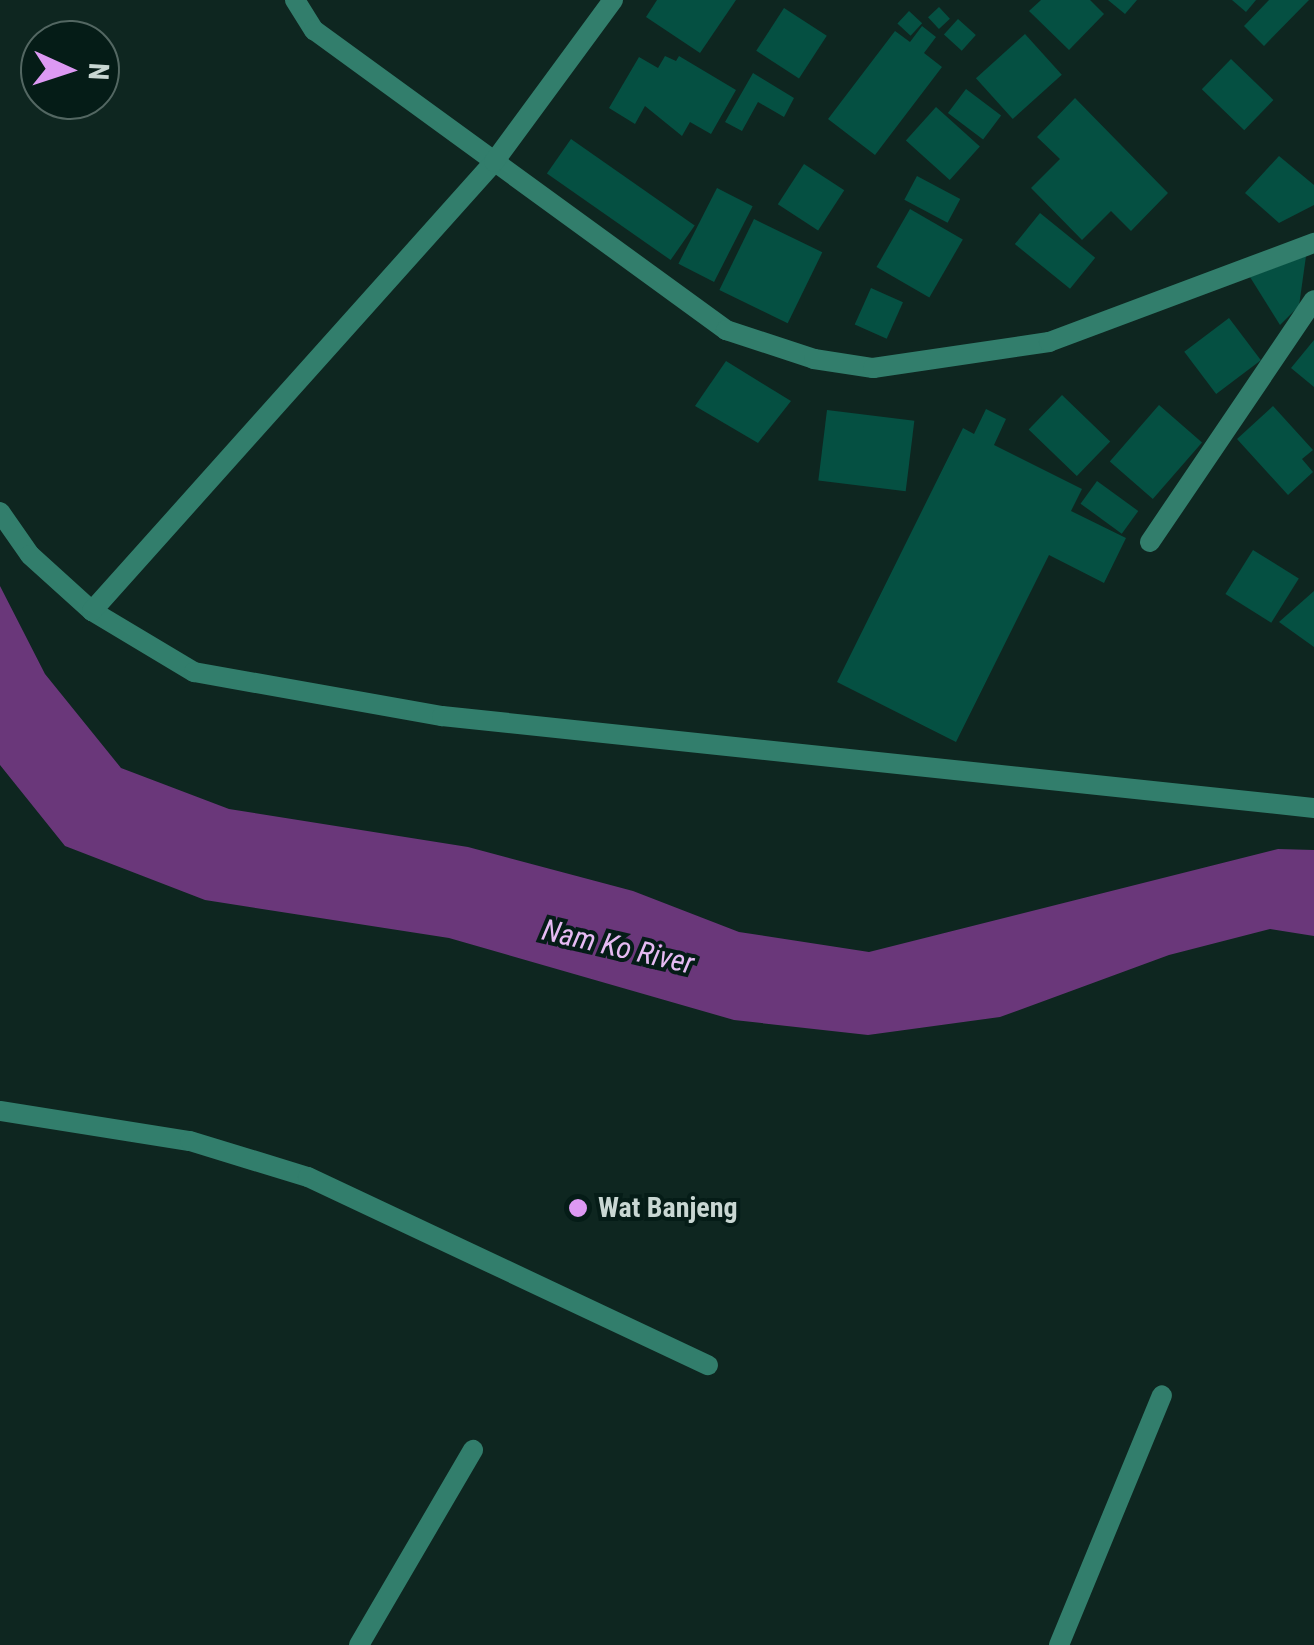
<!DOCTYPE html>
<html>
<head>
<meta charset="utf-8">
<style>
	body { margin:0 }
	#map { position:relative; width:1314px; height:1645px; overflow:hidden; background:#0e2620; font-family:"Roboto Condensed",sans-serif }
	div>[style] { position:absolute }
	.water>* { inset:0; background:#6a377a }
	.building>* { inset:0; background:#055042; transform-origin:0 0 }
	.minor>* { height:20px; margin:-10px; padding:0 10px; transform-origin:10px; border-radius:10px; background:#327e6c }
	.dots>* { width:28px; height:28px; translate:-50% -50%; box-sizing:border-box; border:5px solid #051c17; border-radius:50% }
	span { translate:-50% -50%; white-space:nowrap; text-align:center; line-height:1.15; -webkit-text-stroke:8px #051c17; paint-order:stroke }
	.poi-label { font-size:28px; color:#c9d7d3; font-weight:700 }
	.left { translate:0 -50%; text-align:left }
	.water-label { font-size:30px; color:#e6bbf3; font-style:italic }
	.north { position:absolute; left:20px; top:20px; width:100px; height:100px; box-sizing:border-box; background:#051c17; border:2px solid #536762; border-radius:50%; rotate:93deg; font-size:28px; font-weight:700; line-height:40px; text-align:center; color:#c9d7d3 }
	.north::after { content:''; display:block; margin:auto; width:35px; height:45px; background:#dd99f3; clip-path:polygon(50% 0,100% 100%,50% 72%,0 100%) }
</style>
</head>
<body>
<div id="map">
	<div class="water">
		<i style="clip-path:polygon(0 586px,45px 674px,121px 768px,229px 809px,468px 847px,633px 891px,739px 932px,869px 952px,1278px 849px,1314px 850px,1314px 936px,1270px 929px,1169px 955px,1000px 1017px,868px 1035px,734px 1020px,449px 938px,205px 900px,65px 846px,0 765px)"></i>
	</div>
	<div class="building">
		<i style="clip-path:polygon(657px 0,736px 0,700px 53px,646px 17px)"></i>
		<i style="clip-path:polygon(1041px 0,1090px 0,1104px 14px,1069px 50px,1029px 11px)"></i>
		<i style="clip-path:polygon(1108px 0,1137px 0,1125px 14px)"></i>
		<i style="clip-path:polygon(1232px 0,1256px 0,1246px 12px)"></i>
		<i style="clip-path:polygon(1269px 0,1309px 0,1264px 46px,1244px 26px)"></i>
		<i style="left:939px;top:7px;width:16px;height:15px;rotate:47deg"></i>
		<i style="left:784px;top:8px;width:51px;height:51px;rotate:33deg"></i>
		<i style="left:909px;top:11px;width:18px;height:17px;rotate:43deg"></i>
		<i style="left:958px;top:19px;width:24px;height:21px;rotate:42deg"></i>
		<i style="clip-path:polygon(922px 26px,936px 37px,924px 53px,942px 67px,875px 155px,828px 119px,895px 31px,910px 42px)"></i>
		<i style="left:1025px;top:34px;width:55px;height:66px;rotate:48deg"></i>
		<i style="clip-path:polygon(665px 56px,676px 61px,679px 56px,736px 90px,711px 134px,690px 122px,682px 136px,645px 106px,635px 124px,609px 108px,639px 57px,658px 68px)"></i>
		<i style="left:1231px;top:59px;width:59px;height:42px;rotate:44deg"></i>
		<i style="clip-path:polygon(753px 73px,794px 98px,784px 117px,758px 102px,742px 131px,725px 122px)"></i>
		<i style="left:966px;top:89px;width:44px;height:30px;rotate:37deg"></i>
		<i style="clip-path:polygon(1075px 98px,1168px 193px,1131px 231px,1111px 211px,1082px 240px,1031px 188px,1060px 159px,1037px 137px)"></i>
		<i style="left:936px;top:107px;width:59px;height:45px;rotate:42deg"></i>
		<i style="left:571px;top:139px;width:151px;height:42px;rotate:35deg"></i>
		<i style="clip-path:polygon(1279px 156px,1314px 185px,1314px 205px,1279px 223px,1245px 193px)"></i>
		<i style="left:804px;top:164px;width:48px;height:48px;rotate:33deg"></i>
		<i style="left:917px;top:176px;width:49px;height:27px;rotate:28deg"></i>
		<i style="left:717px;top:188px;width:40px;height:85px;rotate:27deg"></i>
		<i style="left:910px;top:209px;width:61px;height:67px;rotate:30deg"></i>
		<i style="left:1040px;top:213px;width:71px;height:40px;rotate:39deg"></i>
		<i style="left:754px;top:219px;width:76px;height:79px;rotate:26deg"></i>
		<i style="clip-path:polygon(1306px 256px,1299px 306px,1280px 325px,1250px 277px)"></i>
		<i style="left:871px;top:288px;width:35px;height:40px;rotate:24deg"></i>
		<i style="left:1229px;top:318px;width:53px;height:56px;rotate:53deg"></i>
		<i style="clip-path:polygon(1314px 340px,1314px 387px,1291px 368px)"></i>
		<i style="clip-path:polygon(726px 361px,791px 401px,758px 443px,695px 406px)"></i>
		<i style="left:1062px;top:395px;width:67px;height:48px;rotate:44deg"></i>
		<i style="left:1159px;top:405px;width:57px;height:75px;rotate:41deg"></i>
		<i style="clip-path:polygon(1273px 406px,1313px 450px,1302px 459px,1313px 472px,1288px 495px,1237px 439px)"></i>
		<i style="clip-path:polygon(986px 409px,1006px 419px,994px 445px,1082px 489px,1071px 511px,1126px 538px,1104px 583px,1049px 555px,956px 742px,837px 682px,963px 428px,974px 434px)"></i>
		<i style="left:827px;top:410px;width:88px;height:71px;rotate:7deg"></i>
		<i style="left:1097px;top:481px;width:51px;height:28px;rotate:36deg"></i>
		<i style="left:1253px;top:550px;width:54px;height:52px;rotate:32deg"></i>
		<i style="clip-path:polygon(1314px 591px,1314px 647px,1279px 622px)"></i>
	</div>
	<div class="minor">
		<i style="left:295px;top:0;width:36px;rotate:58deg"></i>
		<i style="left:314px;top:30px;width:510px;rotate:36.06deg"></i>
		<i style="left:726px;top:330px;width:93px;rotate:18.2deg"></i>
		<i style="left:814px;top:359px;width:60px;rotate:8.7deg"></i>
		<i style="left:873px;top:368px;width:178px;rotate:-8.4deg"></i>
		<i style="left:1049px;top:342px;width:283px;rotate:-20.5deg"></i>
		<i style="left:0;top:512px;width:52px;rotate:55.1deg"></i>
		<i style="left:30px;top:555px;width:84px;rotate:42.1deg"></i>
		<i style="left:92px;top:611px;width:119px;rotate:30.9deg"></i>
		<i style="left:194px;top:672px;width:252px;rotate:10.1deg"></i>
		<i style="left:442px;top:716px;width:877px;rotate:6.02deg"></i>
		<i style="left:1150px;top:542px;width:292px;rotate:-55.9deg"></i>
		<i style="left:92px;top:611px;width:603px;rotate:-48.16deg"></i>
		<i style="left:494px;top:162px;width:201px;rotate:-53.7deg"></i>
		<i style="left:0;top:1111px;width:192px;rotate:9deg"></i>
		<i style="left:190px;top:1141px;width:123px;rotate:17deg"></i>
		<i style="left:308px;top:1177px;width:442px;rotate:25.2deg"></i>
		<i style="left:359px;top:1645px;width:226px;rotate:-59.7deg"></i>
		<i style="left:1059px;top:1645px;width:270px;rotate:-67.6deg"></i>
	</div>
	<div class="dots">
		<i style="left:578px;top:1208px;background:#dd99f3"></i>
	</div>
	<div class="poi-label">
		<span class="left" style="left:598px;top:1208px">Wat Banjeng</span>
	</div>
	<div class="water-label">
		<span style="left:618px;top:947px;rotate:13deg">Nam Ko River</span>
	</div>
	<div class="north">N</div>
</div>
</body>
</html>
